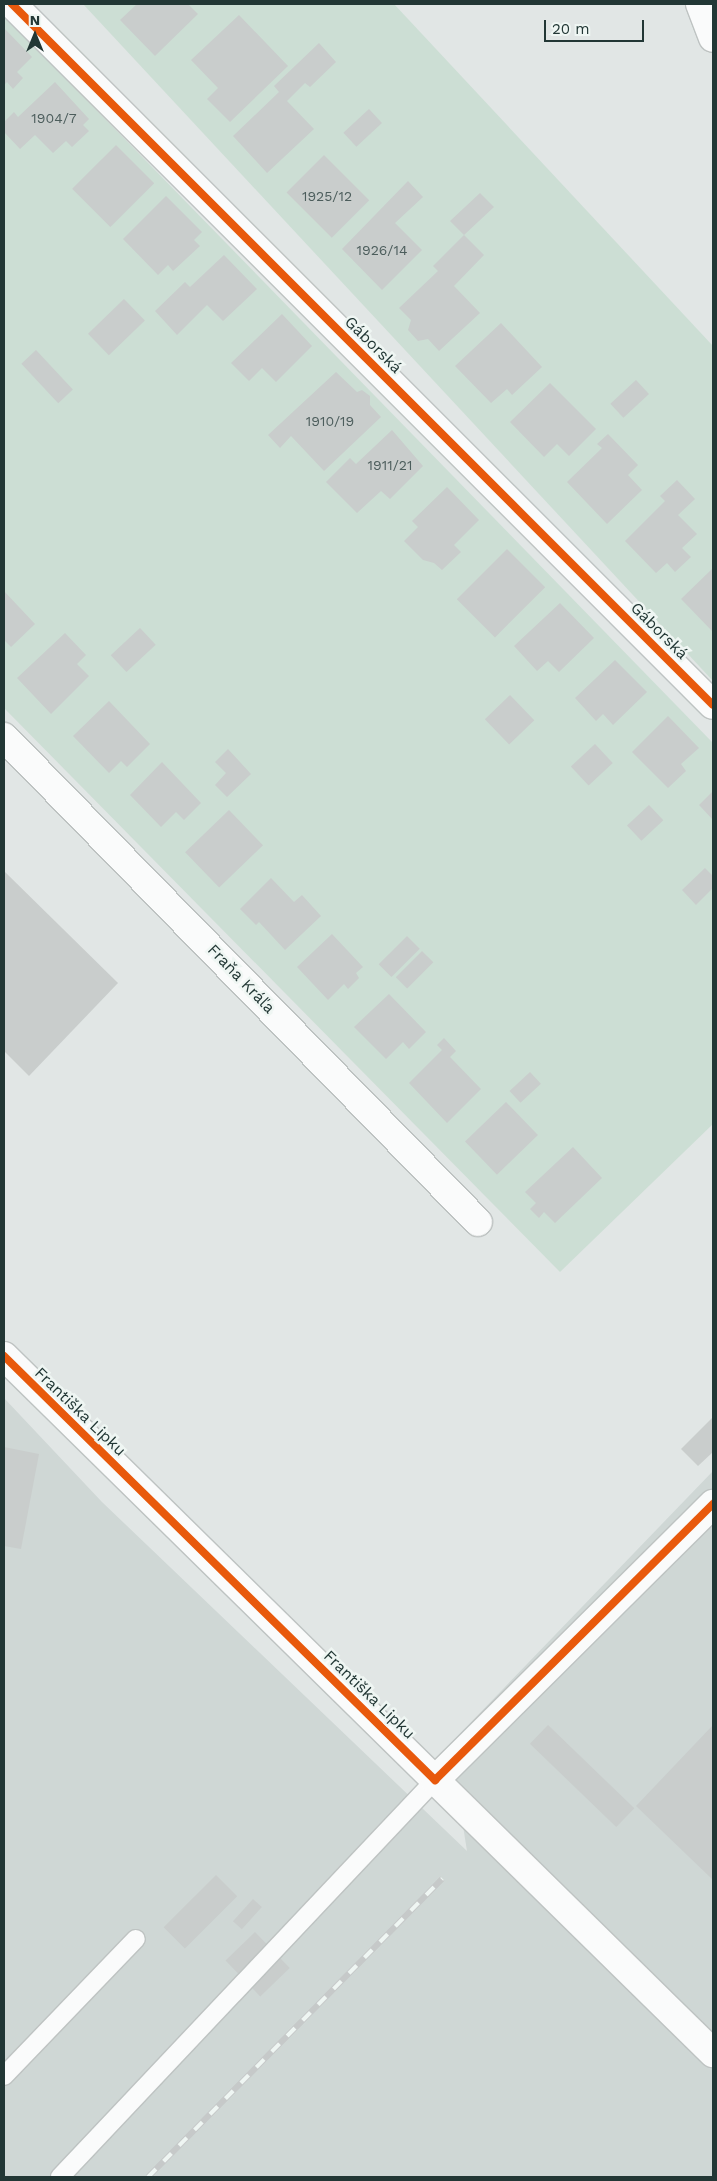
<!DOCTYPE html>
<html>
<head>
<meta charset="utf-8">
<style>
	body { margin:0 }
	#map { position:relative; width:717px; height:2181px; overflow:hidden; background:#e1e6e5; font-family:"Work Sans",sans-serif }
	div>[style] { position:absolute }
	.built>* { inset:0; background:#cfd7d5 }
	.green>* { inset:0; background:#ccded4 }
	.building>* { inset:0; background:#c9cdcc; transform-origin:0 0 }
	.roads { filter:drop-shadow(1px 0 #bec3c2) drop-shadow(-1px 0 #bec3c2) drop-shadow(0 1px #bec3c2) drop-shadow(0 -1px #bec3c2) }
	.lane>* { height:18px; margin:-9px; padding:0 9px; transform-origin:9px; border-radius:9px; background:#fafbfb }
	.street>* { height:28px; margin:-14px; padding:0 14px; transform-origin:14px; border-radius:14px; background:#fafbfb }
	.rail>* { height:5.5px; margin-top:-2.75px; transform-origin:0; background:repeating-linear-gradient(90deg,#eff6f3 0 11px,#c6c9c9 0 22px); box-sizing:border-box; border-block:1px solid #c6c9c9 }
	.cycleway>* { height:8px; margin:-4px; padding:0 4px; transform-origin:4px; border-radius:4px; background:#e8590c }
	span { translate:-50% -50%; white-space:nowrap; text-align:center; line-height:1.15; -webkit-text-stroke:5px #eff6f3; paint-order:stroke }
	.number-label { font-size:14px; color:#4c5d5c }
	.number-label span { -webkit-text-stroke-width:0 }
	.street-label { font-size:16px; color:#223735 }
	.frame { position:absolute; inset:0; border:5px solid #223735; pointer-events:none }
	.north { position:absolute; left:10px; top:10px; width:50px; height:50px; -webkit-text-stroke:4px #eff6f3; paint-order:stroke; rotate:0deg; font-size:14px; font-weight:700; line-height:20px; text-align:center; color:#223735 }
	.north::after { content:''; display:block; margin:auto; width:18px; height:22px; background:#223735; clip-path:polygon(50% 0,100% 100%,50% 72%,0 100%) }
	.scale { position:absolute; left:544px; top:20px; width:100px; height:22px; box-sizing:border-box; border:2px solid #223735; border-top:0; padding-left:6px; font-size:15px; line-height:18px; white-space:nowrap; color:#223735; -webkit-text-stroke:4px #eff6f3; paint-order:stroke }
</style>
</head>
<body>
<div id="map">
	<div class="built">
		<i style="clip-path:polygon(4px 1398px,102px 1502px,467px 1851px,450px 1744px,713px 1471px,713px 2177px,4px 2177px)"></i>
	</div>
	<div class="green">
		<i style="clip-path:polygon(83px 4px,394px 4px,713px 346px,713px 681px)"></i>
		<i style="clip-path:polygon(4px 15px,713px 743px,713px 1124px,560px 1272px,4px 708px)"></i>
	</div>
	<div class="building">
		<i style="clip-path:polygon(137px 4px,188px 4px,198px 14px,155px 56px,120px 20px)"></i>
		<i style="clip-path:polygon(239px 15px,288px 66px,230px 122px,207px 99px,218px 88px,191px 60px)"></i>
		<i style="clip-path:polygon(4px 28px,32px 57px,17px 72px,23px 78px,13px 89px,7px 82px,4px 85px)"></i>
		<i style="clip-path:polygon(319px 43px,336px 62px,310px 87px,305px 83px,287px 101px,314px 129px,267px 173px,233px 136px,279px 92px,274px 86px)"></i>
		<i style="clip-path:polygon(55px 82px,89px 119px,83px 125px,89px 131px,72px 147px,66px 141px,53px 153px,35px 135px,20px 149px,4px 132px,4px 122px,14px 112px,18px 117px)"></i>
		<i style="left:369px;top:109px;width:19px;height:35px;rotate:47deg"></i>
		<i style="left:116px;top:145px;width:54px;height:62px;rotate:45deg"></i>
		<i style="left:324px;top:155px;width:64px;height:53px;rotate:45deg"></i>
		<i style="clip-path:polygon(408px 181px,423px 197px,395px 223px,422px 250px,382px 290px,342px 249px)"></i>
		<i style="clip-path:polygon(480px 193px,494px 207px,464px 235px,484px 255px,454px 286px,480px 313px,439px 351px,428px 339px,418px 341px,408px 330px,411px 320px,399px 308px,438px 271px,433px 266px,464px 235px,450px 221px)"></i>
		<i style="clip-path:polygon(166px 196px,202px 232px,194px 240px,200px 246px,173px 271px,168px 265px,158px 275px,123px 239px)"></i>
		<i style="clip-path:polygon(224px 255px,257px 289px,223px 321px,207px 305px,177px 335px,155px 311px,185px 282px,190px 287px)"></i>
		<i style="left:124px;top:299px;width:30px;height:50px;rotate:46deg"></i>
		<i style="clip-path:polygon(282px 314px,312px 346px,276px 382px,262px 368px,249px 381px,231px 363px)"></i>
		<i style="clip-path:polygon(501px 323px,542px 367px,512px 395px,507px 389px,491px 403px,455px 366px)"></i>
		<i style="left:36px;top:350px;width:54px;height:20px;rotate:47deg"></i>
		<i style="clip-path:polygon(336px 372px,357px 392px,362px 390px,370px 396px,370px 405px,381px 417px,324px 471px,291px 436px,280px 448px,268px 435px)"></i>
		<i style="left:636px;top:380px;width:19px;height:35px;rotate:47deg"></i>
		<i style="clip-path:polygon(550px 383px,596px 429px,569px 456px,557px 444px,544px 457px,510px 422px)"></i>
		<i style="clip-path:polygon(392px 430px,423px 466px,390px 499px,381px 491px,357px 513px,326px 482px,350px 458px,356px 464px)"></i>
		<i style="clip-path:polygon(608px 434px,638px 465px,628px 475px,642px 490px,607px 524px,567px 482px,602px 448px,597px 444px)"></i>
		<i style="clip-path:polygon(677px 480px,695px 499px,678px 515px,697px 534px,682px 548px,691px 557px,675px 572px,667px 563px,656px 573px,625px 541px,665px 501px,660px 496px)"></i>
		<i style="clip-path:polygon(447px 487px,479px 520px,454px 545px,461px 552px,442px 570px,434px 563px,423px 560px,404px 541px,418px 527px,412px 521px)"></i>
		<i style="left:507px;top:549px;width:54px;height:71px;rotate:45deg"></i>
		<i style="clip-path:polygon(713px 568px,713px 630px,712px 631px,681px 599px)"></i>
		<i style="clip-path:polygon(4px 591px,35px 624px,11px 647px,4px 640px)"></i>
		<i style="clip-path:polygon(560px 603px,594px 638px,559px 672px,548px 661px,537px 671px,514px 646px)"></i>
		<i style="left:140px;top:628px;width:23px;height:40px;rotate:47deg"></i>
		<i style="clip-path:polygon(65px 633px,86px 655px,77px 664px,89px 676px,51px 714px,17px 678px)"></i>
		<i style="clip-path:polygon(615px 660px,647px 692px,613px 725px,603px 714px,596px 721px,575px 698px)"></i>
		<i style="left:510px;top:695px;width:35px;height:35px;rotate:46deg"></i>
		<i style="clip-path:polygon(109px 701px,150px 744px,127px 767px,121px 761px,109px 773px,73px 736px)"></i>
		<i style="clip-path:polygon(668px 716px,699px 748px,681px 764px,686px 771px,668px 788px,632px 752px)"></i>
		<i style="left:595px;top:744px;width:26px;height:33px;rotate:47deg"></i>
		<i style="clip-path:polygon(228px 749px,251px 774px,227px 797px,215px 785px,226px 773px,215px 762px)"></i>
		<i style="clip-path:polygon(162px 762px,201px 803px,184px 820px,176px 812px,161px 827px,130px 795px)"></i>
		<i style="clip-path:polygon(713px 791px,713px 820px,699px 805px)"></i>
		<i style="left:649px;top:805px;width:21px;height:30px;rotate:47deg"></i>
		<i style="left:229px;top:810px;width:49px;height:61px;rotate:46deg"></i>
		<i style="clip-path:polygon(705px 868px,713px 876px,713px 888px,696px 905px,682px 890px)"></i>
		<i style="clip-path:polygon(4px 871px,118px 983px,29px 1076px,4px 1051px)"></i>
		<i style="clip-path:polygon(271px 878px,294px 902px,302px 895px,321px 916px,285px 950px,259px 922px,256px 925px,240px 909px)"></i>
		<i style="clip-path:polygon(332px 934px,363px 967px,356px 973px,359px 978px,348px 989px,344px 984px,328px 1000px,297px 967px)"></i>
		<i style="left:407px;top:936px;width:18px;height:40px;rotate:45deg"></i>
		<i style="left:422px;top:951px;width:16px;height:37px;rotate:45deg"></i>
		<i style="clip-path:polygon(389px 994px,426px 1032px,409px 1049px,403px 1042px,386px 1059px,354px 1027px)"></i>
		<i style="clip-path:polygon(444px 1038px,456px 1051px,450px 1057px,481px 1089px,447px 1123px,409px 1083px,442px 1050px,437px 1045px)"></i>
		<i style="left:530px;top:1072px;width:16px;height:28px;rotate:47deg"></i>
		<i style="left:506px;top:1102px;width:46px;height:57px;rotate:46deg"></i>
		<i style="clip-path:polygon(573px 1147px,602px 1178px,555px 1223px,544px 1212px,539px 1218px,530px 1209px,536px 1203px,525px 1192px)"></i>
		<i style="clip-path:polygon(713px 1417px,713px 1452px,698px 1466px,681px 1449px)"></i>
		<i style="clip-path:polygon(4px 1447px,39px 1454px,21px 1549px,4px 1546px)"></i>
		<i style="left:548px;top:1725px;width:120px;height:26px;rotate:44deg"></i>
		<i style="clip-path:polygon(713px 1725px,713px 1880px,636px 1806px)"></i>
		<i style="left:216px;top:1875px;width:30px;height:74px;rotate:45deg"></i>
		<i style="left:253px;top:1899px;width:12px;height:30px;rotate:42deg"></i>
		<i style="left:255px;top:1932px;width:50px;height:41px;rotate:46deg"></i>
	</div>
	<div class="roads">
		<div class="lane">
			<i style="left:4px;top:2076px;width:190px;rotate:-46.1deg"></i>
			<i style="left:60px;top:2177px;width:546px;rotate:-46.63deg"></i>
		</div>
		<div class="street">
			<i style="left:12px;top:4px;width:991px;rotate:45deg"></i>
			<i style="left:700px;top:4px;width:36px;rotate:69deg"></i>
			<i style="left:4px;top:737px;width:678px;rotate:45.66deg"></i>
			<i style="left:4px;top:1356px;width:605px;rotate:44.53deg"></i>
			<i style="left:435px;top:1780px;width:392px;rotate:-44.8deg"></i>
			<i style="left:435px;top:1780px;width:390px;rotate:44.5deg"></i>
		</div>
	</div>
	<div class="rail">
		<i style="left:148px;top:2177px;width:419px;rotate:-45.4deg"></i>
	</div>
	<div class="cycleway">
		<i style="left:12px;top:4px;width:991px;rotate:45deg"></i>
		<i style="left:4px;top:1356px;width:605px;rotate:44.53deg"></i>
		<i style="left:435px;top:1780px;width:392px;rotate:-44.8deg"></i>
	</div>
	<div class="number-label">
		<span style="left:54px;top:118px">1904/7</span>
		<span style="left:327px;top:196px">1925/12</span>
		<span style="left:382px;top:250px">1926/14</span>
		<span style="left:330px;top:421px">1910/19</span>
		<span style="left:390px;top:465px">1911/21</span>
	</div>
	<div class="street-label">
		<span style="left:373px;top:345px;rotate:45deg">Gáborská</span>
		<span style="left:659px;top:631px;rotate:45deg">Gáborská</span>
		<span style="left:241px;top:979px;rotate:46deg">Fraňa Kráľa</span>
		<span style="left:80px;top:1412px;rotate:44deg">Františka Lipku</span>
		<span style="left:369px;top:1695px;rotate:44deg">Františka Lipku</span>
	</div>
	<div class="frame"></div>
	<div class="north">N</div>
	<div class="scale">20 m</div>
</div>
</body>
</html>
